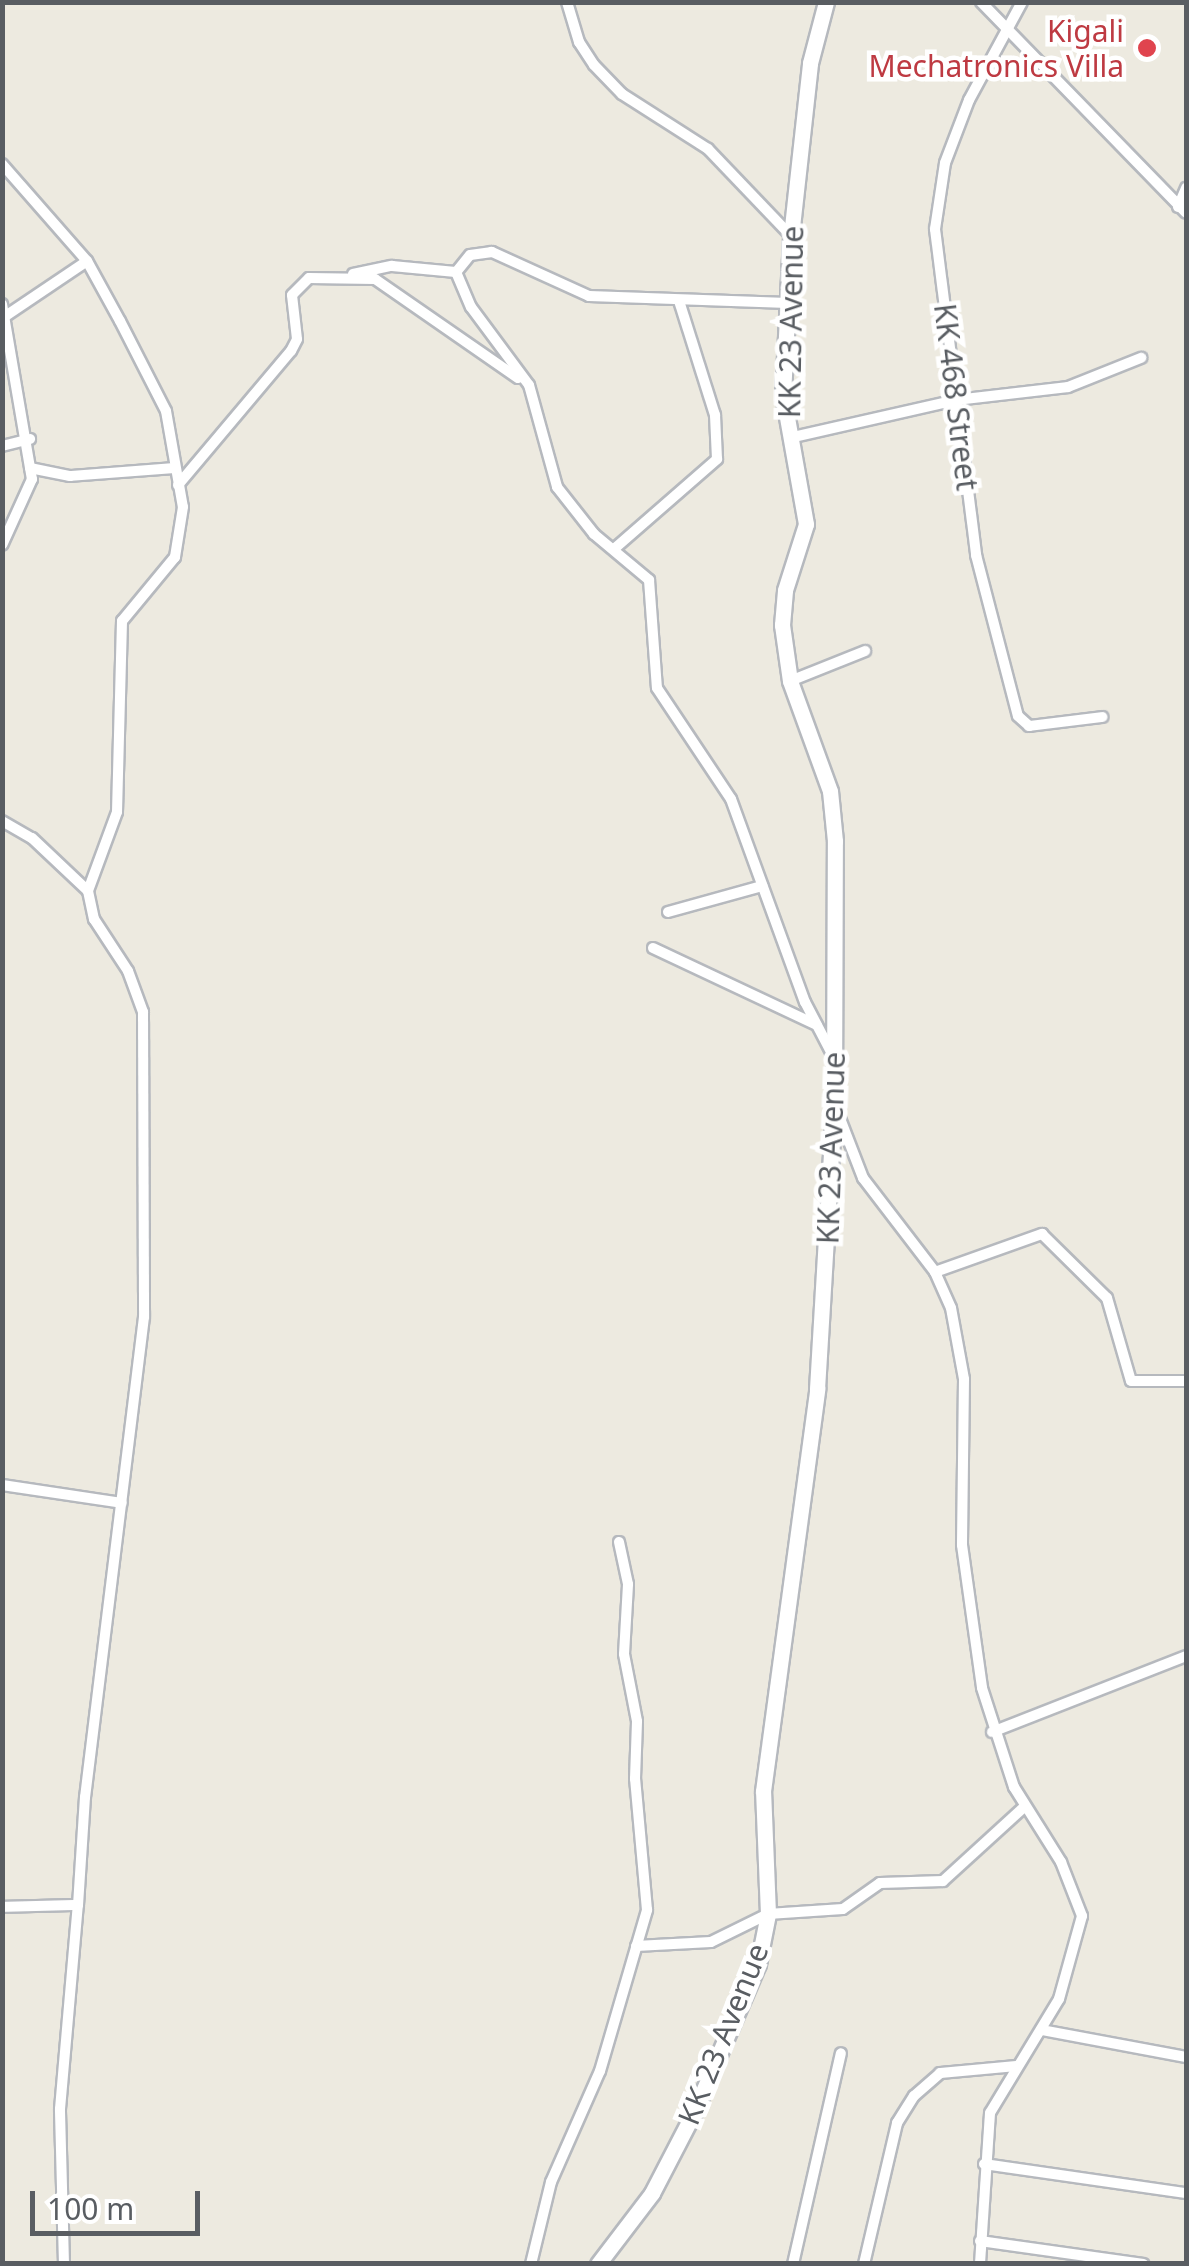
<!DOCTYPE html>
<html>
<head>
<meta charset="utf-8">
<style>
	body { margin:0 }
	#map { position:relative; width:1189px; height:2266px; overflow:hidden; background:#edeae0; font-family:"Noto Sans",sans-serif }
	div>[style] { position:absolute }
	.roads { filter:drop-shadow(2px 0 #b6b9be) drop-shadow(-2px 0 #b6b9be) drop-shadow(0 2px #b6b9be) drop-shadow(0 -2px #b6b9be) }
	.street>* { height:10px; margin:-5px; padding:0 5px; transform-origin:5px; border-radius:5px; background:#fff }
	.secondary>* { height:15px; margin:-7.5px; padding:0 7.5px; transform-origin:7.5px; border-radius:7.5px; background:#fff }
	.dots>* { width:28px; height:28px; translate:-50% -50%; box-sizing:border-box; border:5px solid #fff; border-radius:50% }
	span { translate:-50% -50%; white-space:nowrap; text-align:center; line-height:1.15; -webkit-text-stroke:9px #fff; paint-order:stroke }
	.health-label { font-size:30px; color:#be3a42 }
	.right { translate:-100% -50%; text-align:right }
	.street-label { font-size:30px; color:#595d62 }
	.frame { position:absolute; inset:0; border:5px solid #595d62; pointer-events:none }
	.scale { position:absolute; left:30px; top:2191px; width:170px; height:45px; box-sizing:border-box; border:5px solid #595d62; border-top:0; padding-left:12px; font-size:30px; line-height:35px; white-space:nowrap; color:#595d62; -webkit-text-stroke:8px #fff; paint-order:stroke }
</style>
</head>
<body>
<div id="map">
	<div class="roads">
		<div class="street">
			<i style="left:567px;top:2px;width:42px;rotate:73.3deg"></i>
			<i style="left:579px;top:42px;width:27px;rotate:57deg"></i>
			<i style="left:594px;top:65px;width:40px;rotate:46deg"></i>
			<i style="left:622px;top:94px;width:102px;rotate:32.6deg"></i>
			<i style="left:708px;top:149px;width:120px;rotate:46.3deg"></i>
			<i style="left:981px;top:2px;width:294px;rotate:45.8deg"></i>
			<i style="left:1022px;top:2px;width:111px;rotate:118.4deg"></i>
			<i style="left:969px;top:100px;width:67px;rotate:110.9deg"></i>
			<i style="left:945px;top:163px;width:67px;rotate:98.6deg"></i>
			<i style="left:935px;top:229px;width:329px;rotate:82.8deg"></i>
			<i style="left:976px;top:555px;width:166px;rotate:75.4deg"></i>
			<i style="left:1018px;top:716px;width:15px;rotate:42deg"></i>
			<i style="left:1029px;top:726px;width:74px;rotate:-7deg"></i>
			<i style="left:2px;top:164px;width:129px;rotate:48.8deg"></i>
			<i style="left:87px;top:261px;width:68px;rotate:61.2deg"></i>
			<i style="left:120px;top:321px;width:101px;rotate:62.9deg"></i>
			<i style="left:166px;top:411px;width:97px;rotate:80deg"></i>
			<i style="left:183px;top:507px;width:51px;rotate:99.1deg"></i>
			<i style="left:175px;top:557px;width:83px;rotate:129.6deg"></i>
			<i style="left:122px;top:621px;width:191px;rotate:91.5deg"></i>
			<i style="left:117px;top:812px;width:84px;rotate:110.2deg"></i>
			<i style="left:88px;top:891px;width:29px;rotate:78deg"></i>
			<i style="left:94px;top:919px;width:62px;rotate:56.8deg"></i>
			<i style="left:128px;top:971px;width:44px;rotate:69.9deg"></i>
			<i style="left:143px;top:1012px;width:305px;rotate:89.8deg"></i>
			<i style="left:144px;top:1317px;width:484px;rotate:97deg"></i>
			<i style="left:85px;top:1797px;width:108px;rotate:93.7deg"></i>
			<i style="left:78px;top:1905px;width:76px;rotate:178.5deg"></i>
			<i style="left:1178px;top:207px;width:21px;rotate:-67deg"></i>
			<i style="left:353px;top:274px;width:40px;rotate:-12deg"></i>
			<i style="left:392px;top:266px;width:64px;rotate:5.4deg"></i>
			<i style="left:788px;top:303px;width:199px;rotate:-178deg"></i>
			<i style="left:589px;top:296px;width:107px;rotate:-155.6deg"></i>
			<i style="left:492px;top:252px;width:22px;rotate:172deg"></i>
			<i style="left:470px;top:255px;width:22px;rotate:129deg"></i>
			<i style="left:456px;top:272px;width:38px;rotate:67deg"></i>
			<i style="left:471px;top:307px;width:97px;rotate:53.4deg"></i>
			<i style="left:529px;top:385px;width:106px;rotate:74.6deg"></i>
			<i style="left:557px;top:487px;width:60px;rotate:51.8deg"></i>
			<i style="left:594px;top:534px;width:72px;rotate:39.9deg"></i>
			<i style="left:649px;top:580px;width:108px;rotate:85.8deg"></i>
			<i style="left:657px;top:688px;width:133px;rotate:56.3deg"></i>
			<i style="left:731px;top:799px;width:216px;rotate:70deg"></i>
			<i style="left:805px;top:1002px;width:56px;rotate:62.5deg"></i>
			<i style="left:2px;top:304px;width:178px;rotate:80.3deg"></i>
			<i style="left:32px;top:479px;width:72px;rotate:114.4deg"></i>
			<i style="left:4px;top:317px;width:100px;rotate:-34deg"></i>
			<i style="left:789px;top:438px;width:171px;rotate:-12.8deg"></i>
			<i style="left:956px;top:400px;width:113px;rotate:-6.6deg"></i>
			<i style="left:1068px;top:387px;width:79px;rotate:-21.7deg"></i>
			<i style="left:2px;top:446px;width:29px;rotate:-14deg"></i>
			<i style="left:30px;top:468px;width:41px;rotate:11.3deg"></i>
			<i style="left:70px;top:476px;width:103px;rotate:-4.4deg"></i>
			<i style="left:178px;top:485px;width:175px;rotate:-49.9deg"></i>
			<i style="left:291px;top:351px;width:13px;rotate:-63deg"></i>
			<i style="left:297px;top:339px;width:44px;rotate:-96.5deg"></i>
			<i style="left:292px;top:295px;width:24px;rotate:-45deg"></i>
			<i style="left:309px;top:278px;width:66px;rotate:0.9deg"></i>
			<i style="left:375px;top:279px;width:174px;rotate:34.7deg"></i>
			<i style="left:614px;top:549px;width:137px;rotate:-41.1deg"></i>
			<i style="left:717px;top:459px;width:44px;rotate:-92.6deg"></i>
			<i style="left:715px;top:415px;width:120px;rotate:-107.5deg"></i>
			<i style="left:790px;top:681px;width:81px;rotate:-21.8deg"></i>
			<i style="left:2px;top:821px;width:34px;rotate:30deg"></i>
			<i style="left:32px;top:838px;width:77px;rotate:43.4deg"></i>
			<i style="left:668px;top:912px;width:98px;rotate:-15.5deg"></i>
			<i style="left:653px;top:948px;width:181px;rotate:25.2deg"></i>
			<i style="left:836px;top:1108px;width:75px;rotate:68.9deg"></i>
			<i style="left:863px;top:1178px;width:118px;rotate:52.5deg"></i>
			<i style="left:935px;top:1272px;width:39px;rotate:66deg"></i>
			<i style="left:951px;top:1308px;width:72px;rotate:79.6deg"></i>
			<i style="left:964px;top:1379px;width:166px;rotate:90.7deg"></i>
			<i style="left:962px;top:1545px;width:144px;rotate:82deg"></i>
			<i style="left:982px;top:1688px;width:104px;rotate:72.1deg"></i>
			<i style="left:1014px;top:1787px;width:89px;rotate:57.9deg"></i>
			<i style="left:1061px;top:1862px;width:58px;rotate:68.7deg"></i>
			<i style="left:1082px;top:1916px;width:86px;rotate:105.5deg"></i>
			<i style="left:1059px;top:1999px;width:133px;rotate:121.2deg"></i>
			<i style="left:990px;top:2113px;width:151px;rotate:93.8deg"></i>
			<i style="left:935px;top:1272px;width:114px;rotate:-19.6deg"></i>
			<i style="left:1042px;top:1234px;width:91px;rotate:44.6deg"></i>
			<i style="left:1107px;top:1298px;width:86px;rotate:73.9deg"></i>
			<i style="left:1131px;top:1381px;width:55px"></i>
			<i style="left:2px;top:1485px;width:121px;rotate:8.5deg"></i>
			<i style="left:992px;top:1732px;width:208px;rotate:-21.4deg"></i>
			<i style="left:636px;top:1946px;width:75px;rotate:-3.1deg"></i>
			<i style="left:711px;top:1942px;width:64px;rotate:-26.2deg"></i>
			<i style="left:768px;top:1914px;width:75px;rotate:-3.8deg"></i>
			<i style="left:843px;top:1909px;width:45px;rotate:-35.1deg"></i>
			<i style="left:880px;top:1883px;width:63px;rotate:-1.8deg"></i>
			<i style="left:943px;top:1881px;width:110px;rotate:-42.4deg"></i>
			<i style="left:1042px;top:2030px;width:147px;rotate:10.6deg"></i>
			<i style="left:984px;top:2164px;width:204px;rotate:8.2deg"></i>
			<i style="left:980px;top:2241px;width:165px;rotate:8deg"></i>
			<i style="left:64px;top:2264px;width:155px;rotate:-91.5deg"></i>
			<i style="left:60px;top:2109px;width:205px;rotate:-85deg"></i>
			<i style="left:531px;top:2264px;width:84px;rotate:-76.3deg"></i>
			<i style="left:551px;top:2182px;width:121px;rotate:-66.2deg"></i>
			<i style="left:600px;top:2071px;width:168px;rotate:-73.7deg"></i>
			<i style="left:647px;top:1910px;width:132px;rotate:-95.2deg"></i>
			<i style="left:635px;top:1779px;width:58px;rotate:-88deg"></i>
			<i style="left:637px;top:1721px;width:68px;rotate:-101deg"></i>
			<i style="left:624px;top:1654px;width:70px;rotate:-86.7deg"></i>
			<i style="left:628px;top:1584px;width:43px;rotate:-102.1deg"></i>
			<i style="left:793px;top:2264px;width:216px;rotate:-77.2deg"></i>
			<i style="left:864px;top:2264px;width:145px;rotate:-76.8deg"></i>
			<i style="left:897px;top:2123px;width:32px;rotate:-58deg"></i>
			<i style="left:914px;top:2096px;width:35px;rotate:-41deg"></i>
			<i style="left:940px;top:2073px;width:77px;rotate:-5.2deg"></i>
		</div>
		<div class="secondary">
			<i style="left:598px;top:2264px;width:89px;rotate:-52.7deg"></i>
			<i style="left:652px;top:2193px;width:93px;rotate:-62.6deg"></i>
			<i style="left:695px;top:2110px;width:159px;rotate:-66.7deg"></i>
			<i style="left:758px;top:1964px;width:51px;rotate:-78.7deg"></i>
			<i style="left:768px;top:1914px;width:123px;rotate:-92.3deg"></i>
			<i style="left:763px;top:1791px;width:406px;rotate:-82.3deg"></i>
			<i style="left:817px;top:1389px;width:289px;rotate:-86.6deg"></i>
			<i style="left:834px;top:1100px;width:259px;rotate:-89.8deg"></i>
			<i style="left:835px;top:841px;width:50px;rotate:-95.7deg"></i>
			<i style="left:830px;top:791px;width:117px;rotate:-110deg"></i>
			<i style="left:790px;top:681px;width:57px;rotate:-98.1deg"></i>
			<i style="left:782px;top:625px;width:35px;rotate:-85deg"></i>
			<i style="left:785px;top:590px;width:69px;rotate:-72.3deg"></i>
			<i style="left:806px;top:524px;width:131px;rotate:-100.1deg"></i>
			<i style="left:783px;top:395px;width:159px;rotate:-87.1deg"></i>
			<i style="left:791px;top:236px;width:174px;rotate:-83.7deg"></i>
			<i style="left:810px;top:63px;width:63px;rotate:-75.3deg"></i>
		</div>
	</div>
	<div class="dots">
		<i style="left:1147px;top:48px;background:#e0444e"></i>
	</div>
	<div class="health-label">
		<span class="right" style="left:1124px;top:48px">Kigali<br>Mechatronics Villa</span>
	</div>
	<div class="street-label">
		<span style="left:791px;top:322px;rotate:-89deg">KK 23 Avenue</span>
		<span style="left:956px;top:397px;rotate:83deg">KK 468 Street</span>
		<span style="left:831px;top:1148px;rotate:-88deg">KK 23 Avenue</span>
		<span style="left:723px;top:2034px;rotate:-68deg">KK 23 Avenue</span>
	</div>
	<div class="frame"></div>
	<div class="scale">100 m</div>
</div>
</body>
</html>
